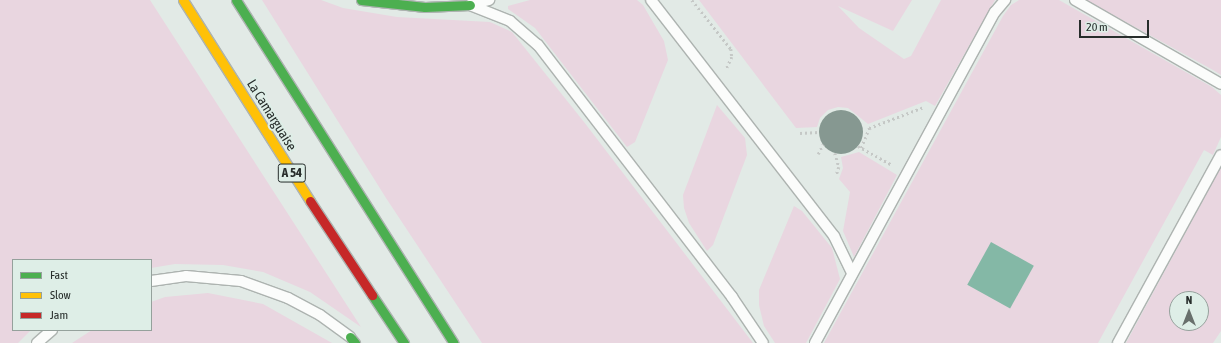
<!DOCTYPE html>
<html>
<head>
<meta charset="utf-8">
<style>
	body { margin:0 }
	#map { position:relative; width:1221px; height:343px; overflow:hidden; background:#e2eae6; font-family:"Asap Condensed",sans-serif }
	div>[style] { position:absolute }
	.green>* { inset:0; background:#e9d6e0 }
	.water>* { inset:0; background:#84b8a6; transform-origin:0 0 }
	.building>* { inset:0; background:#869891 }
	.round { border-radius:50% }
	.path>* { height:2.5px; margin-top:-1.25px; transform-origin:0; background:repeating-linear-gradient(90deg,#c5c8c6 0 2px,transparent 0 5px) }
	.roads { filter:drop-shadow(1px 0 #adb3b0) drop-shadow(-1px 0 #adb3b0) drop-shadow(0 1px #adb3b0) drop-shadow(0 -1px #adb3b0) }
	.lane>* { height:10px; margin:-5px; padding:0 5px; transform-origin:5px; border-radius:5px; background:#fbfcfb }
	.fast>* { height:9px; margin:-4.5px; padding:0 4.5px; transform-origin:4.5px; border-radius:4.5px; background:#4caf50 }
	.slow>* { height:9px; margin:-4.5px; padding:0 4.5px; transform-origin:4.5px; border-radius:4.5px; background:#ffc107 }
	.jam>* { height:9px; margin:-4.5px; padding:0 4.5px; transform-origin:4.5px; border-radius:4.5px; background:#c62828 }
	span { translate:-50% -50%; white-space:nowrap; text-align:center; line-height:1.15; -webkit-text-stroke:4px #deeee7; paint-order:stroke }
	.shield-label span { padding:1px 3px; background:#deeee7; border:1px solid; border-radius:3px; -webkit-text-stroke-width:0 }
	.shield-label { font-size:13px; color:#272d2b; font-weight:700 }
	.street-label { font-size:14px; color:#272d2b }
	.legend { position:absolute; left:12px; top:259px; width:140px; height:72px; box-sizing:border-box; background:#deeee7; border:1px solid #95a19c; margin:0; padding:5px 7px; list-style:none; font-size:12px; color:#272d2b }
	.legend li { display:flex; align-items:center; gap:8px; height:20px }
	.legend b { width:20px; border:1px solid #95a19c }
	.north { position:absolute; left:1169px; top:291px; width:40px; height:40px; box-sizing:border-box; background:#deeee7; border:1px solid #95a19c; border-radius:50%; rotate:0deg; font-size:11px; font-weight:700; line-height:16px; text-align:center; color:#272d2b }
	.north::after { content:''; display:block; margin:auto; width:14px; height:18px; background:#686f6c; clip-path:polygon(50% 0,100% 100%,50% 72%,0 100%) }
	.scale { position:absolute; left:1079px; top:20px; width:70px; height:18px; box-sizing:border-box; border:2px solid #272d2b; border-top:0; padding-left:5px; font-size:12px; line-height:14px; white-space:nowrap; color:#272d2b; -webkit-text-stroke:3px #deeee7; paint-order:stroke }
</style>
</head>
<body>
<div id="map">
	<div class="green">
		<i style="clip-path:polygon(0 0,150px 0,361px 327px,310px 292px,263px 272px,223px 265px,175px 264px,151px 268px,151px 260px,13px 260px,13px 330px,31px 330px,18px 343px,0 343px)"></i>
		<i style="clip-path:polygon(262px 0,321px 0,343px 8px,397px 17px,490px 22px,512px 32px,584px 122px,753px 343px,482px 343px,386px 198px)"></i>
		<i style="clip-path:polygon(530px 0,637px 0,643px 5px,664px 41px,668px 60px,635px 142px,627px 147px,535px 28px,508px 9px,508px 6px)"></i>
		<i style="clip-path:polygon(699px 0,912px 0,893px 31px,838px 6px,859px 28px,904px 59px,911px 56px,941px 0,995px 0,935px 106px,926px 101px,868px 124px,848px 108px,838px 107px,828px 110px,820px 118px,817px 127px,796px 128px)"></i>
		<i style="clip-path:polygon(1019px 0,1059px 0,1212px 87px,1221px 95px,1221px 137px,1213px 155px,1204px 150px,1098px 343px,824px 343px,1003px 16px,1011px 5px)"></i>
		<i style="clip-path:polygon(1086px 0,1221px 0,1221px 75px,1213px 70px)"></i>
		<i style="clip-path:polygon(717px 105px,745px 138px,747px 155px,713px 245px,707px 251px,689px 223px,684px 208px,683px 195px)"></i>
		<i style="clip-path:polygon(859px 152px,897px 175px,854px 257px,843px 231px,850px 192px,839px 179px,843px 168px,841px 157px)"></i>
		<i style="clip-path:polygon(evenodd,1221px 167px,1221px 331px,1213px 343px,1126px 343px,1221px 167px,1177px 299px,1201px 299px,1201px 323px,1177px 323px,1177px 299px)"></i>
		<i style="clip-path:polygon(794px 206px,802px 211px,832px 248px,840px 279px,806px 343px,775px 343px,764px 326px,759px 305px,759px 290px)"></i>
		<i style="clip-path:polygon(208px 293px,263px 304px,332px 343px,72px 343px,92px 330px,151px 330px,151px 302px,165px 297px)"></i>
	</div>
	<div class="water">
		<i style="left:991px;top:242px;width:49px;height:49px;rotate:29deg"></i>
	</div>
	<div class="building">
		<i class="round" style="left:819px;top:110px;width:44px;height:44px"></i>
	</div>
	<div class="path">
		<i style="left:692px;top:0;width:63px;rotate:51.5deg"></i>
		<i style="left:731px;top:49px;width:8px;rotate:83deg"></i>
		<i style="left:732px;top:57px;width:14px;rotate:115deg"></i>
		<i style="left:800px;top:133px;width:19px;rotate:-3deg"></i>
		<i style="left:858px;top:146px;width:39px;rotate:29deg"></i>
		<i style="left:861px;top:148px;width:22px;rotate:-68deg"></i>
		<i style="left:869px;top:128px;width:59px;rotate:-20.9deg"></i>
		<i style="left:835px;top:153px;width:15px;rotate:74deg"></i>
		<i style="left:839px;top:167px;width:9px;rotate:108deg"></i>
		<i style="left:818px;top:154px;width:11px;rotate:-63deg"></i>
	</div>
	<div class="roads">
		<div class="lane">
			<i style="left:651px;top:0;width:299px;rotate:52.2deg"></i>
			<i style="left:834px;top:236px;width:41px;rotate:64.1deg"></i>
			<i style="left:1075px;top:0;width:168px;rotate:29.9deg"></i>
			<i style="left:470px;top:5px;width:43px;rotate:21.8deg"></i>
			<i style="left:510px;top:21px;width:37px;rotate:41deg"></i>
			<i style="left:538px;top:45px;width:318px;rotate:52.4deg"></i>
			<i style="left:732px;top:297px;width:55px;rotate:56deg"></i>
			<i style="left:470px;top:5px;width:20px;rotate:-15deg"></i>
			<i style="left:151px;top:281px;width:35px;rotate:-8deg"></i>
			<i style="left:186px;top:276px;width:55px;rotate:5.2deg"></i>
			<i style="left:241px;top:281px;width:50px;rotate:19.9deg"></i>
			<i style="left:288px;top:298px;width:36px;rotate:28deg"></i>
			<i style="left:320px;top:315px;width:37px;rotate:36deg"></i>
			<i style="left:37px;top:343px;width:20px;rotate:-41deg"></i>
			<i style="left:815px;top:343px;width:377px;rotate:-61.5deg"></i>
			<i style="left:995px;top:12px;width:16px;rotate:-50deg"></i>
			<i style="left:1118px;top:343px;width:214px;rotate:-61.3deg"></i>
		</div>
		<div class="fast">
			<i style="left:236px;top:0;width:406px;rotate:57.6deg"></i>
			<i style="left:361px;top:0;width:64px;rotate:6.2deg"></i>
			<i style="left:425px;top:7px;width:45px;rotate:-2.5deg"></i>
			<i style="left:372px;top:295px;width:58px;rotate:56.3deg"></i>
			<i style="left:350px;top:337px;width:8px;rotate:50deg"></i>
		</div>
		<div class="slow">
			<i style="left:183px;top:0;width:238px;rotate:57.7deg"></i>
		</div>
		<div class="jam">
			<i style="left:310px;top:201px;width:113px;rotate:56.6deg"></i>
		</div>
	</div>
	<div class="shield-label">
		<span style="left:292px;top:173px">A 54</span>
	</div>
	<div class="street-label">
		<span style="left:272px;top:115px;rotate:58deg">La Camarguaise</span>
	</div>
	<ul class="legend">
	<li><b style="height:5px;background:#4caf50"></b>Fast</li>
	<li><b style="height:5px;background:#ffc107"></b>Slow</li>
	<li><b style="height:5px;background:#c62828"></b>Jam</li>
	</ul>
	<div class="north">N</div>
	<div class="scale">20 m</div>
</div>
</body>
</html>
